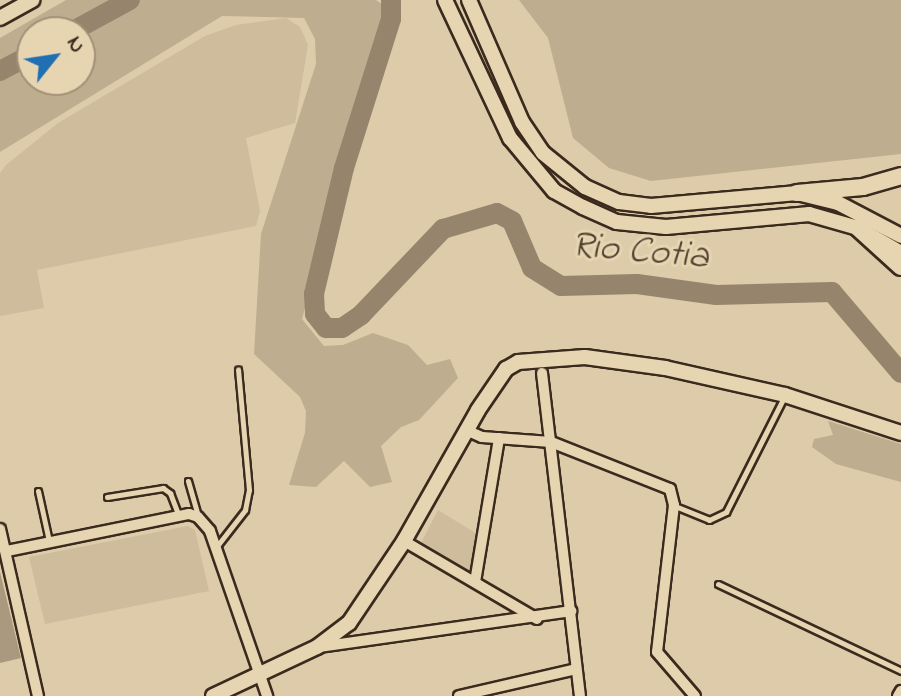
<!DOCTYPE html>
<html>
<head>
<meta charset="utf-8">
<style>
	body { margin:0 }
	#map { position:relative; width:901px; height:696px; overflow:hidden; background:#ddcba9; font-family:"Indie Flower",sans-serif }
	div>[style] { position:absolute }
	.built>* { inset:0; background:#cebc9c }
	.green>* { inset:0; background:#bfad90 }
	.river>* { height:20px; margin:-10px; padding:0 10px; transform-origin:10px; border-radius:10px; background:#96856c }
	.building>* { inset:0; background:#aa997e }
	.roads { filter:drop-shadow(2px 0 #3b2a1e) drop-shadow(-2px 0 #3b2a1e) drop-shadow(0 2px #3b2a1e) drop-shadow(0 -2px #3b2a1e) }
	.lane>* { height:5px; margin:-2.5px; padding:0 2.5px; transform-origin:2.5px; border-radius:2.5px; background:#e7d5b2 }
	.street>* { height:10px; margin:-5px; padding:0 5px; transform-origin:5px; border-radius:5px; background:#e7d5b2 }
	.secondary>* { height:14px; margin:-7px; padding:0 7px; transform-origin:7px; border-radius:7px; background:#e7d5b2 }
	.primary>* { height:16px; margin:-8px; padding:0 8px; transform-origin:8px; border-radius:8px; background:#e7d5b2 }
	span { translate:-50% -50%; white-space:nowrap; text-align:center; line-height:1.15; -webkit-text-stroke:6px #e7d5b2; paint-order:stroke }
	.water-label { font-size:38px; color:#524132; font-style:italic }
	.north { position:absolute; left:16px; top:16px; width:80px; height:80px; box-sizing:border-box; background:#e7d5b2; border:2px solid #a29177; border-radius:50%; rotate:60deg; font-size:22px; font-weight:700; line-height:32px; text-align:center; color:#3b2a1e }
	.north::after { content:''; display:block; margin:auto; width:28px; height:36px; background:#1f6fb2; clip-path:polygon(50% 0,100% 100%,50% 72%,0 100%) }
</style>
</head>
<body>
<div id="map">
	<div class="built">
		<i style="clip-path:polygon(286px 18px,300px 27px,308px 45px,295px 123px,246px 138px,260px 211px,256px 226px,37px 270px,44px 308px,0 316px,0 173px,6px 165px,58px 123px,205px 36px,236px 25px)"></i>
		<i style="clip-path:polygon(438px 510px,477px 534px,470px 572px,421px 543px)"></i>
		<i style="clip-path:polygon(188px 526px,195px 530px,209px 591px,45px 624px,29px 557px)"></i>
	</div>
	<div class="green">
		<i style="clip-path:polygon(evenodd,66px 0,376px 0,386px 7px,302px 319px,324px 346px,343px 345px,373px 333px,408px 345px,427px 365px,450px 359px,458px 378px,419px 420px,401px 427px,381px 446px,392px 482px,370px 487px,344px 461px,316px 487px,289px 485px,305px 433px,306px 411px,300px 397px,254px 354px,261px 234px,316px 64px,315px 39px,304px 18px,222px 16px,0 152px,0 38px,66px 0,32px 32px,80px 32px,80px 80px,32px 80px,32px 32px)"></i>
		<i style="clip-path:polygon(519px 0,901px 0,901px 154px,651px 181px,609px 168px,573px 138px,548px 38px)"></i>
		<i style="clip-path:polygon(828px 421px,901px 444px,901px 482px,836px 464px,812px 447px,814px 439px,833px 435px)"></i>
	</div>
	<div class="river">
		<i style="left:391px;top:0;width:19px;rotate:90deg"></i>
		<i style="left:391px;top:19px;width:156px;rotate:107.5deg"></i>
		<i style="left:344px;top:168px;width:130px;rotate:103.4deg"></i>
		<i style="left:314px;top:294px;width:20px;rotate:87deg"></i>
		<i style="left:315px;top:314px;width:18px;rotate:52deg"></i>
		<i style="left:326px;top:328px;width:16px"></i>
		<i style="left:342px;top:328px;width:23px;rotate:-34deg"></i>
		<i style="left:361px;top:315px;width:119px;rotate:-46.4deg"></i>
		<i style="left:443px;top:229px;width:56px;rotate:-16.5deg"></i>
		<i style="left:497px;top:213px;width:17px;rotate:28deg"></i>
		<i style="left:512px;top:221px;width:51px;rotate:66.9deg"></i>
		<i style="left:532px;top:268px;width:34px;rotate:32deg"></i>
		<i style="left:561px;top:286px;width:76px;rotate:-1.5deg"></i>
		<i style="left:637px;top:284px;width:80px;rotate:7.9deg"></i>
		<i style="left:716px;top:295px;width:116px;rotate:-1.5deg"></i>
		<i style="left:832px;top:292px;width:106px;rotate:49.6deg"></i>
		<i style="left:71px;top:32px;width:67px;rotate:-28.5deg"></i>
		<i style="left:0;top:71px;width:36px;rotate:-28deg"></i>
	</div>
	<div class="building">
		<i style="clip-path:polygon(0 572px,21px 658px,0 663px)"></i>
	</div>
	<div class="roads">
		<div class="lane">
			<i style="left:188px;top:481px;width:35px;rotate:74deg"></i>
			<i style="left:38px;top:491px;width:51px;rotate:77.6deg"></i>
			<i style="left:107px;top:497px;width:57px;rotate:-9.1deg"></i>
			<i style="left:163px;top:488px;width:9px;rotate:36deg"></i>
			<i style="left:170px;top:493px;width:25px;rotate:69deg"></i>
			<i style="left:675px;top:506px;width:37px;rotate:22deg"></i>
			<i style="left:709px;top:520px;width:19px;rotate:-25deg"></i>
			<i style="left:726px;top:512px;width:129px;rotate:-63.2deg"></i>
			<i style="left:217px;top:546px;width:46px;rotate:-52.1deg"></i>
			<i style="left:245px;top:510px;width:20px;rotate:-79deg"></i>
			<i style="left:249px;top:490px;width:121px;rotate:-95.2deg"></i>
			<i style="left:718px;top:584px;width:203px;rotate:25.4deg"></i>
		</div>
		<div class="street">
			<i style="left:542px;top:373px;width:325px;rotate:83.3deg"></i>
			<i style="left:466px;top:430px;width:17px;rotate:24deg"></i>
			<i style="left:482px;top:437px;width:69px;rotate:4.1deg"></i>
			<i style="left:551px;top:442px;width:128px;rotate:21.6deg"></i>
			<i style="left:670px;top:489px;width:16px;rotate:76deg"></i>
			<i style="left:674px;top:505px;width:148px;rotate:96.6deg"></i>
			<i style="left:657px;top:652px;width:58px;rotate:49.2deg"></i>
			<i style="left:0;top:529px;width:171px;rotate:77.2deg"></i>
			<i style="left:404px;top:541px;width:154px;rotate:30.4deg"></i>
			<i style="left:7px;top:551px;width:186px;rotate:-11.5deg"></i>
			<i style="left:189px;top:514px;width:9px;rotate:18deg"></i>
			<i style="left:198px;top:517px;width:18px;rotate:49deg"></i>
			<i style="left:210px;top:531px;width:175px;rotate:70.9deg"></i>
			<i style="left:475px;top:582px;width:146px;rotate:-80.5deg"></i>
			<i style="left:319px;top:647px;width:255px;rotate:-8.1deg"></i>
			<i style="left:459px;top:696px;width:120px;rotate:-13deg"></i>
			<i style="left:898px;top:696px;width:6px;rotate:-59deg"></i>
		</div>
		<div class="secondary">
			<i style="left:445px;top:0;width:153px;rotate:64.8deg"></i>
			<i style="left:510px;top:138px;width:69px;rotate:50.3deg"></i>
			<i style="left:554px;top:191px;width:33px;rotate:29deg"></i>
			<i style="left:583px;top:207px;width:37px;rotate:24deg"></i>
			<i style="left:617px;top:222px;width:49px;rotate:5.8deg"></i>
			<i style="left:666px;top:227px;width:144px;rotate:-5.2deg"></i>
			<i style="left:809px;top:214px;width:51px;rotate:15.9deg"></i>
			<i style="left:858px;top:228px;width:50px;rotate:30.2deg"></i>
			<i style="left:469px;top:0;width:133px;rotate:66.5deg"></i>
			<i style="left:522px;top:122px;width:37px;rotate:56deg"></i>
			<i style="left:543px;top:153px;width:54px;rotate:39deg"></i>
			<i style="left:585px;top:187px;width:37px;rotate:24deg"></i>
			<i style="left:619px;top:202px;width:32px;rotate:7deg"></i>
			<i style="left:651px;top:206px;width:147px;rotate:-5.1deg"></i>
			<i style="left:797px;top:193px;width:42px;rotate:13.7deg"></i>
			<i style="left:838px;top:203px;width:71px;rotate:27.6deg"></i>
			<i style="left:0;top:18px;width:37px;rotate:-29deg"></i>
			<i style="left:213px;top:696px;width:115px;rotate:-25.2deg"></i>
			<i style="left:317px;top:647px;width:40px;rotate:-37deg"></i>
			<i style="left:349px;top:623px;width:99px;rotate:-56.1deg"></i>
			<i style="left:404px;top:541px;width:150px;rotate:-60.5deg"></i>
			<i style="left:478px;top:410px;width:50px;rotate:-55.7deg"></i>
			<i style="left:506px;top:369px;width:14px;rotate:-30deg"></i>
			<i style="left:518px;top:362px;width:67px;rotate:-4.3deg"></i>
			<i style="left:585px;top:357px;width:81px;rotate:7.8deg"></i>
			<i style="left:665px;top:368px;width:123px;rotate:12.7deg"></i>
			<i style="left:785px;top:395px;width:122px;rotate:18.1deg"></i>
		</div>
		<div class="primary">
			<i style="left:797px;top:193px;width:66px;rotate:-5.2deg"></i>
			<i style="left:863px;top:187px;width:40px;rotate:-16deg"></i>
			<i style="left:858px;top:228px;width:58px;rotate:42.2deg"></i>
		</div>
	</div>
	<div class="water-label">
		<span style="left:640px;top:253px;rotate:5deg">Rio Cotia</span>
	</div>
	<div class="north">N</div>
</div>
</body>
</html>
